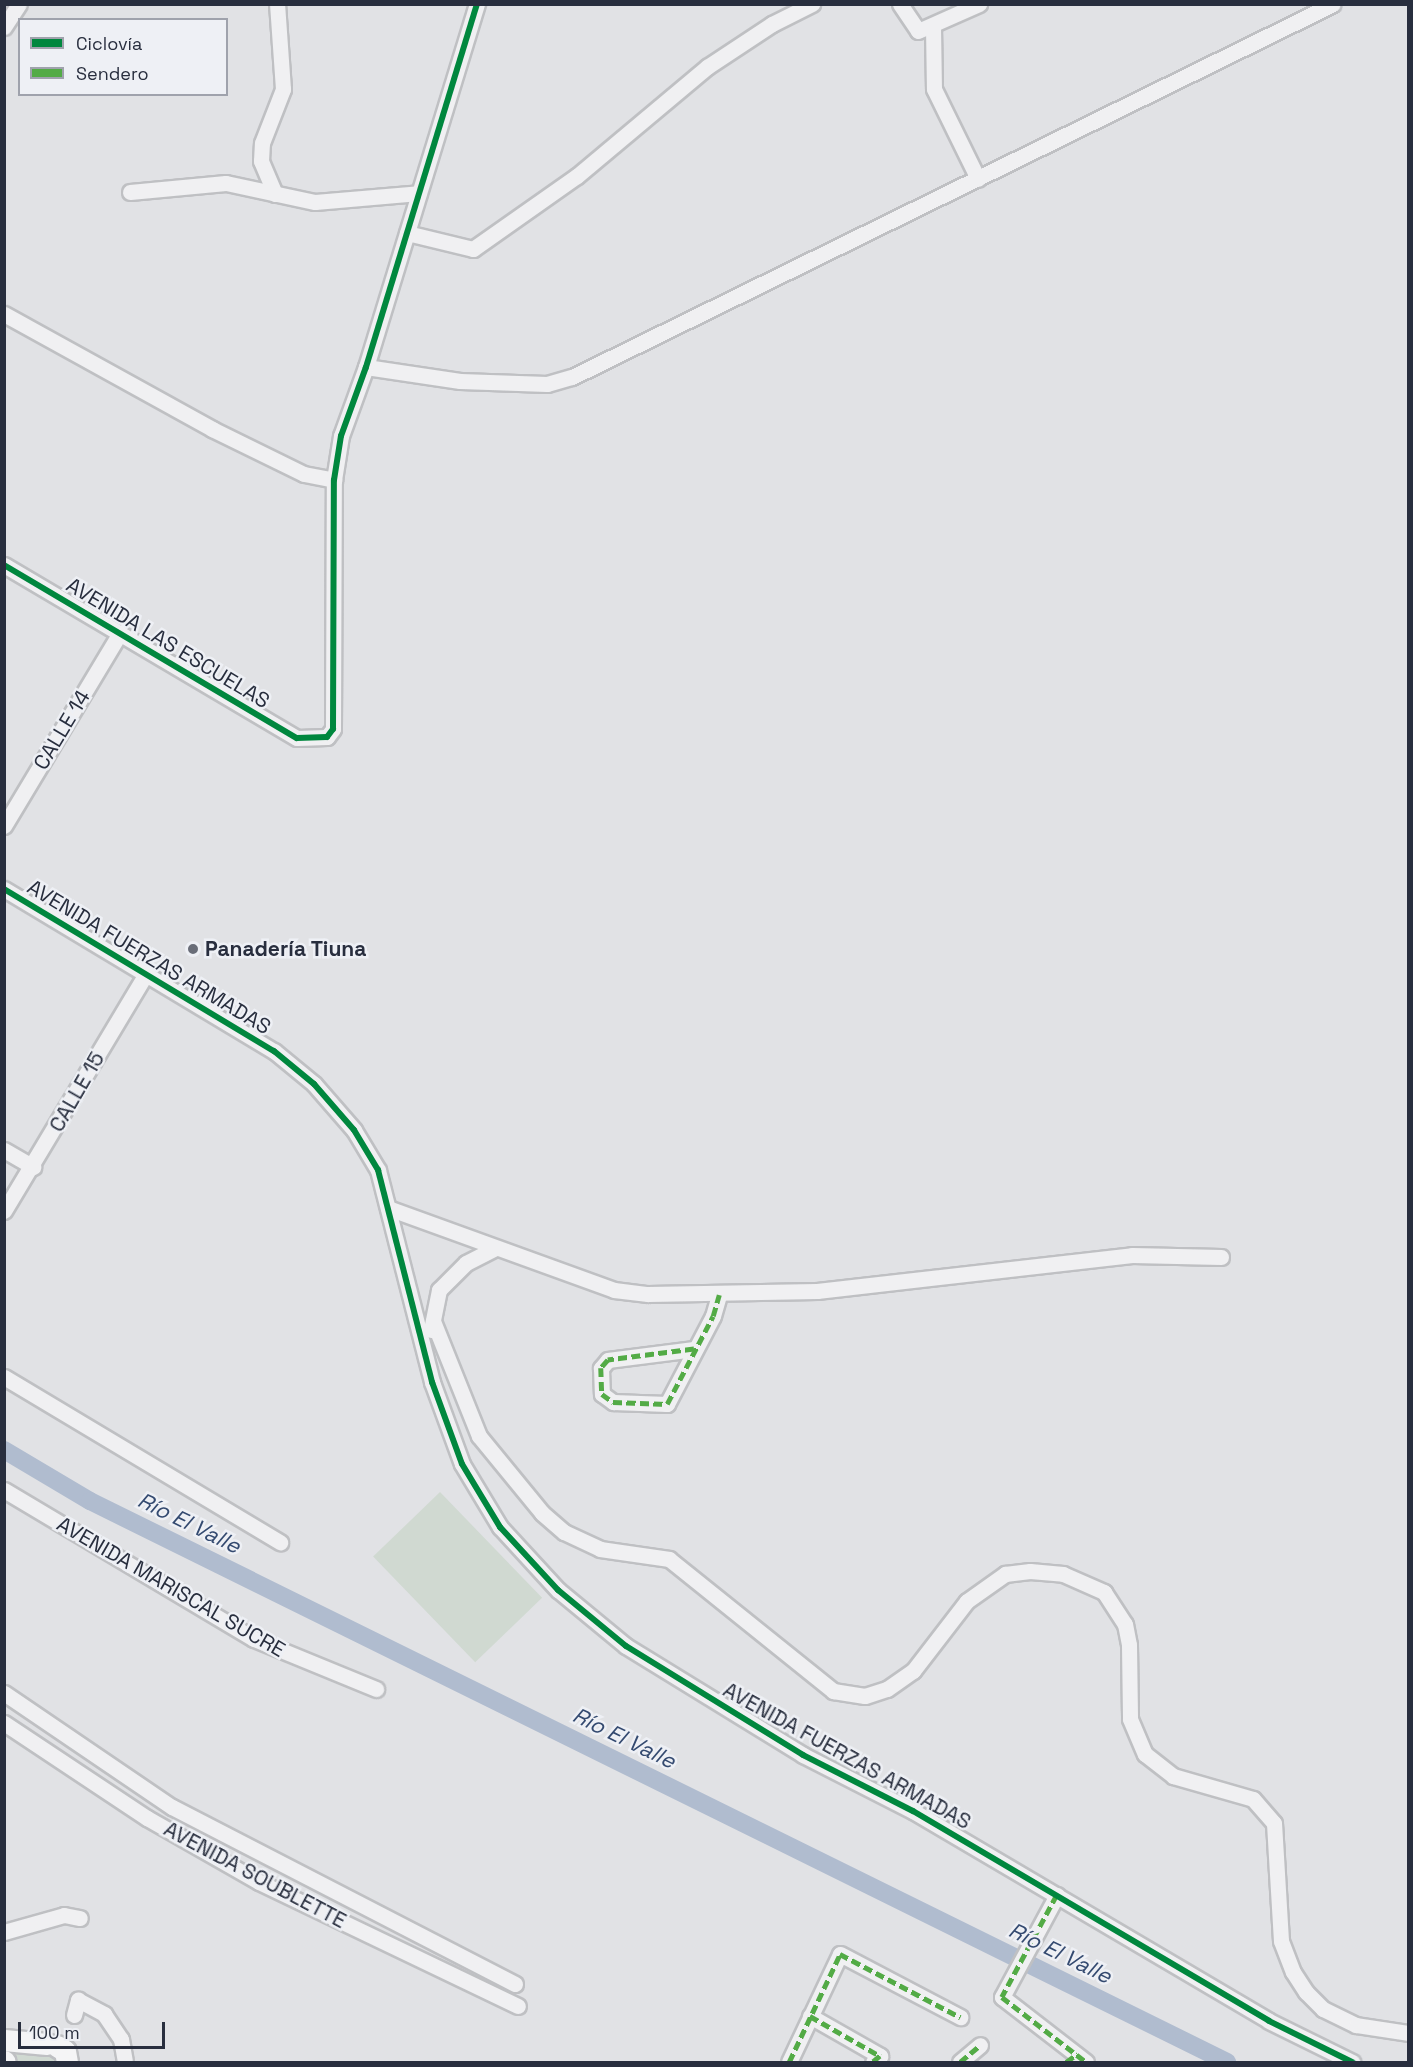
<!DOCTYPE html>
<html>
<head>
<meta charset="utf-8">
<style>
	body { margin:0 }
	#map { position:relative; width:1413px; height:2067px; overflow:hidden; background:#e1e2e5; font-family:"Space Grotesk",sans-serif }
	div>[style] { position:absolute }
	.green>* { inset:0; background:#d0d9d1; transform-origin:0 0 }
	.river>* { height:18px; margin:-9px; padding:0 9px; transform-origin:9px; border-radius:9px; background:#b0bccf }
	.roads { filter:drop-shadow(2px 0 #bfc0c3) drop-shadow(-2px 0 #bfc0c3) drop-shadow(0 2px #bfc0c3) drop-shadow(0 -2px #bfc0c3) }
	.minor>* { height:15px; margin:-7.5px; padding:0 7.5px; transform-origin:7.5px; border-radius:7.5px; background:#f0f0f2 }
	.highway>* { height:21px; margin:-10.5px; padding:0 10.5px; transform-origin:10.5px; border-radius:10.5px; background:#f5f5f6 }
	.quiet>* { height:4.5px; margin-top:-2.25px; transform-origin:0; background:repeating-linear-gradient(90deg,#53ab46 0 9px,transparent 0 13.5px) }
	.cycleway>* { height:6px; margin:-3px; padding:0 3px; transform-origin:3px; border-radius:3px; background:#00873e }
	.dots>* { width:16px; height:16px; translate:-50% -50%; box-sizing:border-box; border:3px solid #eef0f5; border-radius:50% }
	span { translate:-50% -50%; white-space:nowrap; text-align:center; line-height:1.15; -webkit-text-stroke:5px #eef0f5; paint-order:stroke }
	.street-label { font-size:21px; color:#282e3e }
	.poi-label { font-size:21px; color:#282e3e; font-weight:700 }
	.left { translate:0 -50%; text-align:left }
	.water-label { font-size:22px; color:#344a70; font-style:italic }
	.frame { position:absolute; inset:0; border:6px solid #282e3e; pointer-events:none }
	.legend { position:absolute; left:18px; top:18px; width:210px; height:78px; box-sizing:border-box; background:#eef0f5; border:2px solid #9fa2ac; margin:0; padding:8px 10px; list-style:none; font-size:18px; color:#282e3e }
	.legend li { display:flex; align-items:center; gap:12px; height:30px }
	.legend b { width:30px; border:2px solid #9fa2ac }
	.scale { position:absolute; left:18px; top:2022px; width:147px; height:27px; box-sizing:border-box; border:3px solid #282e3e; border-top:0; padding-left:8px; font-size:18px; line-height:21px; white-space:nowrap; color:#282e3e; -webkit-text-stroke:4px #eef0f5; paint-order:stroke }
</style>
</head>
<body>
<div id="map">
	<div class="green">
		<i style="left:440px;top:1492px;width:147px;height:93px;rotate:46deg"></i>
		<i style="clip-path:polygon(5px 2040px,31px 2042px,67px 2062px,5px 2062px)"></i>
	</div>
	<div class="river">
		<i style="left:4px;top:1450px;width:100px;rotate:30.7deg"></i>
		<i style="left:90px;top:1501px;width:1268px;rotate:26.26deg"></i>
	</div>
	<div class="roads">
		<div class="minor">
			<i style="left:900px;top:4px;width:32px;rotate:56deg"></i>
			<i style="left:918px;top:31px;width:67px;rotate:-23.9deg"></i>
			<i style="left:4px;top:27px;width:27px;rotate:-57deg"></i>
			<i style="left:933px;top:27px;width:62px;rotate:89.1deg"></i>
			<i style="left:934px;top:89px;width:100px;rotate:63.9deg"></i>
			<i style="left:130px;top:192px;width:96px;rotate:-5.4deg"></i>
			<i style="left:226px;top:183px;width:91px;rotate:12.1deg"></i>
			<i style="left:315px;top:202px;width:104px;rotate:-4.9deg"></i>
			<i style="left:275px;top:194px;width:36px;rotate:-113deg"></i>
			<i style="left:261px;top:161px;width:18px;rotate:-87deg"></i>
			<i style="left:262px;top:143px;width:58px;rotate:-68.7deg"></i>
			<i style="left:283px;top:89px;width:85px;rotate:-94deg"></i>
			<i style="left:407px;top:233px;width:68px;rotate:13.6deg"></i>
			<i style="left:473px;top:249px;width:127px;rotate:-35.1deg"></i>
			<i style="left:577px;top:176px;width:170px;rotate:-40deg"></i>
			<i style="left:707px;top:67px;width:78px;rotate:-33.5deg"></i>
			<i style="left:772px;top:24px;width:45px;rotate:-26.6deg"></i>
			<i style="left:4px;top:314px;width:238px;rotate:28.9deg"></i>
			<i style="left:212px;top:429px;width:102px;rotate:26.1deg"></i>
			<i style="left:304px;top:474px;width:31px;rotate:11deg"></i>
			<i style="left:366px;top:367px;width:95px;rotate:8.5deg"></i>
			<i style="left:460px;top:381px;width:87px;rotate:2deg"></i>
			<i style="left:547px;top:384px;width:26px;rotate:-16deg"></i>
			<i style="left:572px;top:377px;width:847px;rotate:-26.11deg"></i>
			<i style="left:4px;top:565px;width:340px;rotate:30.6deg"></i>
			<i style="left:297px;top:738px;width:30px;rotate:-2deg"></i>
			<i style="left:327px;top:737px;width:10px;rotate:-53deg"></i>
			<i style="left:333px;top:729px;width:249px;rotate:-89.8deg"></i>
			<i style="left:334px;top:480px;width:45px;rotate:-81deg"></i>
			<i style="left:341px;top:436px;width:73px;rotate:-70.1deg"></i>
			<i style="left:366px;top:367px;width:380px;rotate:-73deg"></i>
			<i style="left:4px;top:826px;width:225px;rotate:-59deg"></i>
			<i style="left:4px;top:889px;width:315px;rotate:31deg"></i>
			<i style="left:274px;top:1051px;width:52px;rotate:39.5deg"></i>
			<i style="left:314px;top:1084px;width:61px;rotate:49deg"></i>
			<i style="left:354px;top:1130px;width:47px;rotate:59deg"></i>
			<i style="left:378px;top:1170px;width:219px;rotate:75.7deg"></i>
			<i style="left:432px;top:1382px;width:87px;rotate:69.9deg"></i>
			<i style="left:462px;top:1464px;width:74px;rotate:58.9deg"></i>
			<i style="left:500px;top:1527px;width:86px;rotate:47.4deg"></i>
			<i style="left:558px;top:1590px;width:88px;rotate:39.5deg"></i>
			<i style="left:626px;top:1646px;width:208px;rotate:31.6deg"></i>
			<i style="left:803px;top:1755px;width:123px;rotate:27deg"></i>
			<i style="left:913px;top:1811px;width:413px;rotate:30.5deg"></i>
			<i style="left:1269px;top:2021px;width:93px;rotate:26.3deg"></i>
			<i style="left:4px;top:1150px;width:34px;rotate:30deg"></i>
			<i style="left:388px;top:1208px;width:240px;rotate:19.9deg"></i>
			<i style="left:614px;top:1290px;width:34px;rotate:7deg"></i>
			<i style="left:648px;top:1294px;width:169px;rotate:-1deg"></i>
			<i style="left:817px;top:1291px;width:317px;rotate:-6.5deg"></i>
			<i style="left:1132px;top:1255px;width:89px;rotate:1.3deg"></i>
			<i style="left:4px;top:1211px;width:279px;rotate:-59.1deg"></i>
			<i style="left:433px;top:1321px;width:124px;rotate:68.2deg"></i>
			<i style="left:479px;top:1436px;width:99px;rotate:50.7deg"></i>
			<i style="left:542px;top:1513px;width:29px;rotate:41deg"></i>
			<i style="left:564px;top:1532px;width:40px;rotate:25deg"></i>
			<i style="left:600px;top:1549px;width:70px;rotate:8.2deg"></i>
			<i style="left:669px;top:1559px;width:211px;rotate:38.8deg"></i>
			<i style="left:833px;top:1691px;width:32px;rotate:9deg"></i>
			<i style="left:865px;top:1696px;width:23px;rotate:-18deg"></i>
			<i style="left:887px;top:1689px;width:32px;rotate:-35deg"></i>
			<i style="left:913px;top:1671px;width:88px;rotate:-52.4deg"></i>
			<i style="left:967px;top:1601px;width:47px;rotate:-35.4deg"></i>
			<i style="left:1005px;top:1574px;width:25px;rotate:-7deg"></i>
			<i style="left:1030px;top:1571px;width:33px;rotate:5deg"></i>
			<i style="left:1063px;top:1574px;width:45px;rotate:23.7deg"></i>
			<i style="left:1104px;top:1592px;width:38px;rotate:57deg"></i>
			<i style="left:1125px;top:1624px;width:21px;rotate:79deg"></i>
			<i style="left:1129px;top:1645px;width:74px;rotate:89.2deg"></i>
			<i style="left:1130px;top:1719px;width:38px;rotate:67deg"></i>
			<i style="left:1145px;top:1754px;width:36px;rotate:38deg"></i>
			<i style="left:1173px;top:1776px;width:83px;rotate:16deg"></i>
			<i style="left:1253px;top:1799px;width:32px;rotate:49deg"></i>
			<i style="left:1274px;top:1823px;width:118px;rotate:86.6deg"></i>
			<i style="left:1281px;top:1941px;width:33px;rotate:69deg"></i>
			<i style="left:1293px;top:1972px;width:24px;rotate:57deg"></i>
			<i style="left:1306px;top:1992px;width:24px;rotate:45deg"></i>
			<i style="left:1323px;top:2009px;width:37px;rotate:26deg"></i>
			<i style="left:1356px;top:2025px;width:53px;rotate:8.7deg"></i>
			<i style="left:431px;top:1330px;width:41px;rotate:-78.7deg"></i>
			<i style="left:439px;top:1290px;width:38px;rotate:-45deg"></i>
			<i style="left:466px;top:1263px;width:33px;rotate:-27deg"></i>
			<i style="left:694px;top:1349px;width:87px;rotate:172.7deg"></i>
			<i style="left:608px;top:1360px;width:11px;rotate:131deg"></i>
			<i style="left:601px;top:1368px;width:26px;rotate:88deg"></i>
			<i style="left:602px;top:1394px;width:14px;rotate:36deg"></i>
			<i style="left:613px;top:1402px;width:54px;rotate:2.1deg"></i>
			<i style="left:667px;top:1404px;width:99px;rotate:-62.4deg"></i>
			<i style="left:713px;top:1316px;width:22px;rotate:-74deg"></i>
			<i style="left:4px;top:1377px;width:322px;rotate:30.9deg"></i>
			<i style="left:4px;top:1490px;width:291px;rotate:30.8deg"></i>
			<i style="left:254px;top:1639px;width:132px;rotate:22.3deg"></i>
			<i style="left:4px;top:1693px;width:203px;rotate:34.2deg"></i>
			<i style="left:172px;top:1807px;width:386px;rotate:27.3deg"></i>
			<i style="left:4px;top:1723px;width:172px;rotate:33.6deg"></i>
			<i style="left:147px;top:1818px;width:129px;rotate:29.7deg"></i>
			<i style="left:259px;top:1882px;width:287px;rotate:25.6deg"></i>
			<i style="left:1057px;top:1895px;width:116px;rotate:118.3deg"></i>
			<i style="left:1002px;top:1997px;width:106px;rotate:37.7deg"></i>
			<i style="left:4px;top:1932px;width:62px;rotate:-15.8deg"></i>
			<i style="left:64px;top:1915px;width:16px;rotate:11deg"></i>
			<i style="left:74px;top:2015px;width:16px;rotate:-75deg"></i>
			<i style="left:78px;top:2000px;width:30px;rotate:28deg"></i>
			<i style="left:104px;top:2014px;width:30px;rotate:56deg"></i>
			<i style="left:121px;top:2039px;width:22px;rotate:80deg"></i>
			<i style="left:810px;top:2016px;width:81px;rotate:29.7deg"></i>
			<i style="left:880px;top:2056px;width:9px;rotate:139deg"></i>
			<i style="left:789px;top:2062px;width:119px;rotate:-64.7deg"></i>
			<i style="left:840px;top:1954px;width:136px;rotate:27.7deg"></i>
			<i style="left:960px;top:2062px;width:26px;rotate:-40deg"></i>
		</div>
		<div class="highway">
			<i style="left:4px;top:2040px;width:43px;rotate:5.3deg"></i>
			<i style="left:57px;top:2046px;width:9px;rotate:32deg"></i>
			<i style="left:65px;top:2051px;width:11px;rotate:80deg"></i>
			<i style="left:4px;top:2061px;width:1px;rotate:45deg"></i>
		</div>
	</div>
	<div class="quiet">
		<i style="left:694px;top:1349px;width:87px;rotate:172.7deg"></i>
		<i style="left:608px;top:1360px;width:11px;rotate:131deg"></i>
		<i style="left:601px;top:1368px;width:26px;rotate:88deg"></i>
		<i style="left:602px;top:1394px;width:14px;rotate:36deg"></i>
		<i style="left:613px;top:1402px;width:54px;rotate:2.1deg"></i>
		<i style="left:667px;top:1404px;width:99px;rotate:-62.4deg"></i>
		<i style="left:713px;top:1316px;width:22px;rotate:-74deg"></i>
		<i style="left:1057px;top:1895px;width:116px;rotate:118.3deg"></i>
		<i style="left:1002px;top:1997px;width:106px;rotate:37.7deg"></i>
		<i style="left:810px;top:2016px;width:81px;rotate:29.7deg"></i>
		<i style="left:880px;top:2056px;width:9px;rotate:139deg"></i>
		<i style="left:789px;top:2062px;width:119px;rotate:-64.7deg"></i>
		<i style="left:840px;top:1954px;width:136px;rotate:27.7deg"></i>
		<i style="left:960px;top:2062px;width:26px;rotate:-40deg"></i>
		<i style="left:1066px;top:2062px;width:14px;rotate:-36deg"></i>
	</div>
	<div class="cycleway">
		<i style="left:4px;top:565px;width:340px;rotate:30.6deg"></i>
		<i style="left:297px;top:738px;width:30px;rotate:-2deg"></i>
		<i style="left:327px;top:737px;width:10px;rotate:-53deg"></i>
		<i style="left:333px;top:729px;width:249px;rotate:-89.8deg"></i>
		<i style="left:334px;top:480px;width:45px;rotate:-81deg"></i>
		<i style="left:341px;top:436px;width:73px;rotate:-70.1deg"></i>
		<i style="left:366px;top:367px;width:380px;rotate:-73deg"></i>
		<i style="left:4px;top:889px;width:315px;rotate:31deg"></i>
		<i style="left:274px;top:1051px;width:52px;rotate:39.5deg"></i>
		<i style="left:314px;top:1084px;width:61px;rotate:49deg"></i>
		<i style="left:354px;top:1130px;width:47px;rotate:59deg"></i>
		<i style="left:378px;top:1170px;width:219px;rotate:75.7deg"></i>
		<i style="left:432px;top:1382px;width:87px;rotate:69.9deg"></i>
		<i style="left:462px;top:1464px;width:74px;rotate:58.9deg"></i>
		<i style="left:500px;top:1527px;width:86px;rotate:47.4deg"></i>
		<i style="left:558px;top:1590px;width:88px;rotate:39.5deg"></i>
		<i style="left:626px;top:1646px;width:208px;rotate:31.6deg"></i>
		<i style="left:803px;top:1755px;width:123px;rotate:27deg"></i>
		<i style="left:913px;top:1811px;width:413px;rotate:30.5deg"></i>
		<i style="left:1269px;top:2021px;width:93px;rotate:26.3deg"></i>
	</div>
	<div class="dots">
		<i style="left:193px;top:949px;background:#696d78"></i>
	</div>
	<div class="street-label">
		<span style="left:168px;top:643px;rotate:31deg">AVENIDA LAS ESCUELAS</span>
		<span style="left:62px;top:730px;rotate:-59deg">CALLE 14</span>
		<span style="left:149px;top:957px;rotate:31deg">AVENIDA FUERZAS ARMADAS</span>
		<span style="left:77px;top:1092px;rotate:-60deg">CALLE 15</span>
		<span style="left:171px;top:1587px;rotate:30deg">AVENIDA MARISCAL SUCRE</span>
		<span style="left:847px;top:1756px;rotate:29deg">AVENIDA FUERZAS ARMADAS</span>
		<span style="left:255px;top:1875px;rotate:28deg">AVENIDA SOUBLETTE</span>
	</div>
	<div class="poi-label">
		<span class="left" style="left:205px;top:949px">Panadería Tiuna</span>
	</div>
	<div class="water-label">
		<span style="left:189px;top:1523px;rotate:26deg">Río El Valle</span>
		<span style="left:624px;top:1738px;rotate:26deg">Río El Valle</span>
		<span style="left:1060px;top:1953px;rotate:26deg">Río El Valle</span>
	</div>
	<div class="frame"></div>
	<ul class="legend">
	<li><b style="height:8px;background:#00873e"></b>Ciclovía</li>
	<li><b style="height:8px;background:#53ab46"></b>Sendero</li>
	</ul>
	<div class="scale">100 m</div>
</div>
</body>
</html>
